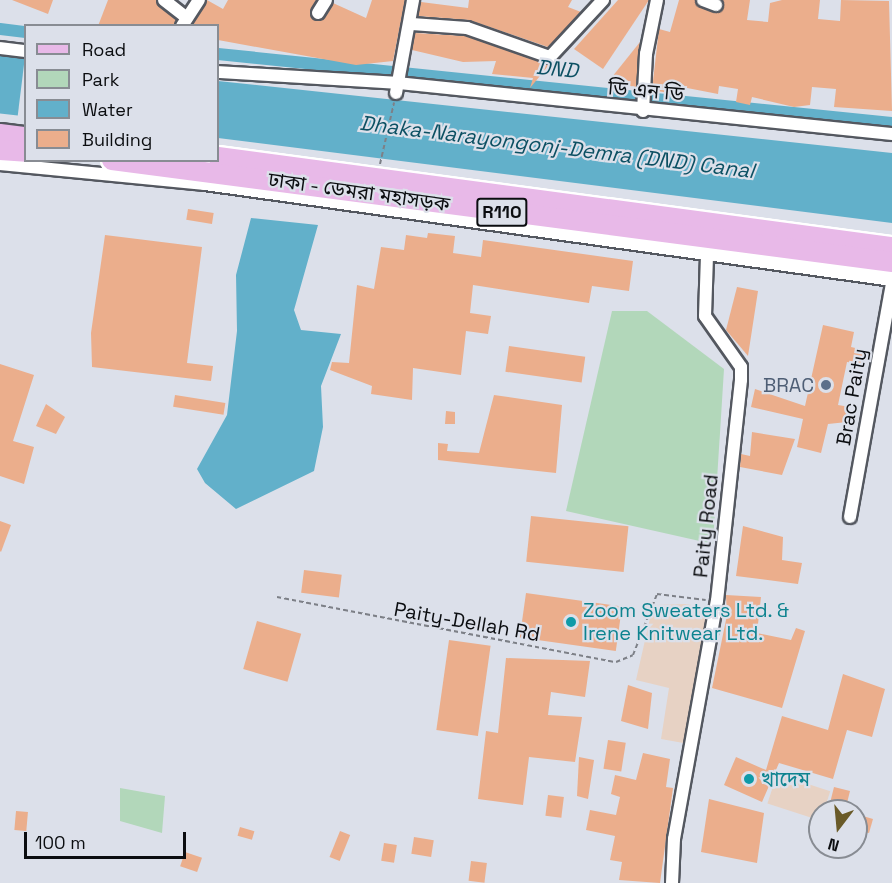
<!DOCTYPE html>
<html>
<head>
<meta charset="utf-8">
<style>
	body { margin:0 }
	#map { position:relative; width:892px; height:883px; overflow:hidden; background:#dce0ea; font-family:"Space Grotesk","Noto Sans Bengali",sans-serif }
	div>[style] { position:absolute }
	.industrial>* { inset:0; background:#e7d2c4; transform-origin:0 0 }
	.green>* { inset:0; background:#b2d7ba }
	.water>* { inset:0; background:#62b0ca; transform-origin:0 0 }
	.canal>* { height:12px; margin:-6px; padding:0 6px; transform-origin:6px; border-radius:6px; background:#62b0ca }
	.building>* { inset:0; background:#ebae8c; transform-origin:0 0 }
	.path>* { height:2px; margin-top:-1px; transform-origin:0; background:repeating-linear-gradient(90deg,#7d8087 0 4.5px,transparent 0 7.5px) }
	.roads { filter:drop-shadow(2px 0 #545860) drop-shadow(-2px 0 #545860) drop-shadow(0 2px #545860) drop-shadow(0 -2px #545860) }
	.minor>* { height:12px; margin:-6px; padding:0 6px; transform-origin:6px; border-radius:6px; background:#fff }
	.primary>* { height:20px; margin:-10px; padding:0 10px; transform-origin:10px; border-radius:10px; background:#e8b9e8 }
	.bridges { filter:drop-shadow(2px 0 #fff) drop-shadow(-2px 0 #fff) drop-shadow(0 2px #fff) drop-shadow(0 -2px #fff) }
	.primary-bridge>* { height:20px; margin:-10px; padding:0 10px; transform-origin:10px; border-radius:10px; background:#e8b9e8 }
	.dots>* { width:16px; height:16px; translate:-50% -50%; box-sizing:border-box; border:3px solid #dce0ea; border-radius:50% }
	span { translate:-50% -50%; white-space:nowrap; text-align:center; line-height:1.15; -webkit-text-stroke:4.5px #dce0ea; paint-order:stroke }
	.shield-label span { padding:2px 4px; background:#dce0ea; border:2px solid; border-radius:4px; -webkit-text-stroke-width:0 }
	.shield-label { font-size:18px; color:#0b0d10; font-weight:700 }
	.street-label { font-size:20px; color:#0b0d10 }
	.service-label { font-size:20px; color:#4e5e75 }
	.right { translate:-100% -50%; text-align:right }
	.culture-label { font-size:20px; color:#0d838f }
	.left { translate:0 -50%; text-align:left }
	.water-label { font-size:21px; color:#0c5063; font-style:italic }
	.legend { position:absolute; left:24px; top:24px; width:195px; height:138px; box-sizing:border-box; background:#dce0ea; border:2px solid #888c93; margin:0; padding:8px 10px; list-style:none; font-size:18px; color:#0b0d10 }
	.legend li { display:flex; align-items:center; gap:12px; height:30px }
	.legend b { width:30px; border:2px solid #888c93 }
	.north { position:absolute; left:808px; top:799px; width:60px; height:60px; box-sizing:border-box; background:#dce0ea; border:2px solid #888c93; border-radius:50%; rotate:196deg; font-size:16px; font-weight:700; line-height:24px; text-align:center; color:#0b0d10 }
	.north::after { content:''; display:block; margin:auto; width:21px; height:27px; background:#695a28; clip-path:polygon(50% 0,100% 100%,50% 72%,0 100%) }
	.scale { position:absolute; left:24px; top:832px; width:162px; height:27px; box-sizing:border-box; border:3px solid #0b0d10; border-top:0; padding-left:8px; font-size:18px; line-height:21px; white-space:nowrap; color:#0b0d10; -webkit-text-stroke:4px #dce0ea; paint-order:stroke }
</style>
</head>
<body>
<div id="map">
	<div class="industrial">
		<i style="clip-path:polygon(685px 604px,712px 608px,689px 744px,661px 739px,669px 688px,636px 680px,653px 605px)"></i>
		<i style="left:777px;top:774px;width:56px;height:31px;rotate:18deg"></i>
	</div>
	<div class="green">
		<i style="clip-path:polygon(612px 311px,647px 311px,724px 369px,713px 544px,566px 511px)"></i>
		<i style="clip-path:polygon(120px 788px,165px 796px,162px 833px,120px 821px)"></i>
	</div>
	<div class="water">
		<i style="left:0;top:55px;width:25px;height:58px;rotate:7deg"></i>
		<i style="clip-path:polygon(218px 81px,892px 153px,892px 223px,218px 138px)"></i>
		<i style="clip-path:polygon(251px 218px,318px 225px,294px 310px,301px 330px,341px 334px,321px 386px,323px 427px,314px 471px,236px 509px,205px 483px,197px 469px,227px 415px,237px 331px,236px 275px)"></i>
	</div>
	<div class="canal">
		<i style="left:0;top:29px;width:26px;rotate:7deg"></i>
		<i style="left:218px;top:54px;width:678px;rotate:5.85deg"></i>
	</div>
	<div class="building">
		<i style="clip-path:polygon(12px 0,53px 0,48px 14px)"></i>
		<i style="clip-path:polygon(108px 0,156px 0,176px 20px,174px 26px,98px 26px)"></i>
		<i style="clip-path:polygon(207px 0,223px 9px,228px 0,316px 0,310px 13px,318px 21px,333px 3px,366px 18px,372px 0,405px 0,393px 61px,356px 65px,218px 40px,218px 26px,192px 26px)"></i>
		<i style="clip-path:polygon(469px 0,572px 0,568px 7px,581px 12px,548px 47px,469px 20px,418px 16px,421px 2px,468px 8px)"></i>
		<i style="clip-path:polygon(618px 0,649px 0,603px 69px,574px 49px)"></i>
		<i style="clip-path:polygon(679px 0,695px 0,717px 13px,723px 8px,722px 0,750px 0,747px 20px,768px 22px,770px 3px,782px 0,820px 0,818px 19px,840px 21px,841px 0,889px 1px,892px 111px,834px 107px,836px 89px,812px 87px,810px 105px,794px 107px,752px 97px,750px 105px,736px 102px,738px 89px,719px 86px,718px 94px,682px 87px,680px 95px,652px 90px,659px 29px,670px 32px)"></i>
		<i style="clip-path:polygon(415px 33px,465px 36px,549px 65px,530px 88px,533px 78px,492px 74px,496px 61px,463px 62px,412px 50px)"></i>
		<i style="clip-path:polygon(640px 42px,636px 87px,608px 82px)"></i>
		<i style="left:188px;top:209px;width:26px;height:11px;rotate:9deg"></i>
		<i style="clip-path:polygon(428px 233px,455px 236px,453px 253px,481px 257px,483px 240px,633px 261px,629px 291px,592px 286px,589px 303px,473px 285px,470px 313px,491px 316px,488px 334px,466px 331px,461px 375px,413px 368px,412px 400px,371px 394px,372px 386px,330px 370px,332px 362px,349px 363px,357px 285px,374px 289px,381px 247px,404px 250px,406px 235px,427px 238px)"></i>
		<i style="clip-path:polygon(105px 235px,202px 247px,187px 363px,213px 366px,211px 381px,92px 367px,91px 333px)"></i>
		<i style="clip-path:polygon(737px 287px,758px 291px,748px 356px,726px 330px)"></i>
		<i style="clip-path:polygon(823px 325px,854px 332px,851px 347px,864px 350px,860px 364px,847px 362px,838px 405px,850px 407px,847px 422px,828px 424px,821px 453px,797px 447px,803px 419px,751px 407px,755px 389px,805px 406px)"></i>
		<i style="left:509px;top:346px;width:77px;height:26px;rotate:8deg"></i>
		<i style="clip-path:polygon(0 364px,34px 375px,13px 441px,34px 447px,24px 484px,0 476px)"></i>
		<i style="left:175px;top:395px;width:51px;height:12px;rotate:9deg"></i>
		<i style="clip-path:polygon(494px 395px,562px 405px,556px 473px,438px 460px,438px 443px,448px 444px,447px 451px,479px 453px)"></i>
		<i style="clip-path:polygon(46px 404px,65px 417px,56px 434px,36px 426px)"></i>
		<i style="clip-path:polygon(446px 411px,455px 412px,455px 424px,445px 424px)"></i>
		<i style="clip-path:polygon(752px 432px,795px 439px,782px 475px,740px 467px,741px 454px,750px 456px)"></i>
		<i style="left:531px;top:516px;width:98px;height:46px;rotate:6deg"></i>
		<i style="clip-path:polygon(0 521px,11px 525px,1px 552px,0 551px)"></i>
		<i style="clip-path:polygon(743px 526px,783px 537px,782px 560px,802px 563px,798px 584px,736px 576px)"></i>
		<i style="left:304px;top:570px;width:38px;height:23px;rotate:7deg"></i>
		<i style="left:526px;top:593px;width:97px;height:45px;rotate:8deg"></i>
		<i style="clip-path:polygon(726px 595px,761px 597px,757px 633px,791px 640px,796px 628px,805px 631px,782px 708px,712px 688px,727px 615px)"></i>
		<i style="left:257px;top:621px;width:46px;height:50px;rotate:16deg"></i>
		<i style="left:449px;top:640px;width:42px;height:91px;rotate:8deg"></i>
		<i style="clip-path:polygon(506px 658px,590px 661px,585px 697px,551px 692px,548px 715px,582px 717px,575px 762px,529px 757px,523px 805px,478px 799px,486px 731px,498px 733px)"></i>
		<i style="clip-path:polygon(843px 674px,885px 689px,872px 737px,847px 730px,833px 779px,779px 763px,762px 802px,724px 785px,736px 757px,766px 770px,782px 716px,828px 730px)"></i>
		<i style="clip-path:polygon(628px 685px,652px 693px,648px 729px,621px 721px)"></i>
		<i style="left:608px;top:740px;width:18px;height:29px;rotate:9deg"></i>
		<i style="clip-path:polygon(643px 753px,670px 759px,666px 787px,673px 788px,660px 883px,619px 880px,622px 862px,610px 860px,615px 836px,586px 830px,590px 810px,616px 815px,620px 797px,611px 794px,615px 775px,636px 780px)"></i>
		<i style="clip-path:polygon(579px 757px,594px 760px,588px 799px,577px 796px)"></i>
		<i style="clip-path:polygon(834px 787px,850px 791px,845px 811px,828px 811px)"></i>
		<i style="left:548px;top:795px;width:16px;height:21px;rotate:7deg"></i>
		<i style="clip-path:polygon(709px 799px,764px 813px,757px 863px,701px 852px)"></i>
		<i style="left:16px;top:811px;width:12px;height:19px;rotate:5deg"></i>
		<i style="clip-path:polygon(856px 814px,873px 819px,869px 833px,856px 830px)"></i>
		<i style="left:240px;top:827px;width:15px;height:9px;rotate:16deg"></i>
		<i style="left:340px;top:831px;width:11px;height:28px;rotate:22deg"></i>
		<i style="left:414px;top:837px;width:20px;height:17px;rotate:9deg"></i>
		<i style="left:384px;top:843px;width:13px;height:18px;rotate:9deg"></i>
		<i style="left:185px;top:852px;width:18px;height:15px;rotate:19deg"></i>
		<i style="left:471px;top:861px;width:16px;height:20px;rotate:7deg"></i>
	</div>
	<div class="path">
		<i style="left:380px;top:164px;width:63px;rotate:-77.1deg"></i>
		<i style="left:277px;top:597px;width:345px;rotate:10.9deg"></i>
		<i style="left:616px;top:662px;width:18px;rotate:-22deg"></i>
		<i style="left:633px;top:655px;width:66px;rotate:-68.5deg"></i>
		<i style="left:657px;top:594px;width:49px;rotate:7deg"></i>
	</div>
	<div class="roads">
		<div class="minor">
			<i style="left:164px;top:0;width:29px;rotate:38deg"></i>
			<i style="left:703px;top:0;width:14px;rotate:21deg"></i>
			<i style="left:318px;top:13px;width:15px;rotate:-58deg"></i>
			<i style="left:412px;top:24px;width:55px;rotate:4.2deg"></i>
			<i style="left:467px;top:28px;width:88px;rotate:19.3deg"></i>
			<i style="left:550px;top:57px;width:78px;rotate:-47.1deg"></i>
			<i style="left:182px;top:26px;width:31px;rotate:-57deg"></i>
			<i style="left:0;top:48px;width:26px;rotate:7deg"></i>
			<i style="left:218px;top:72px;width:180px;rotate:3.5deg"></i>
			<i style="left:398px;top:83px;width:497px;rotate:5.9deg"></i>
			<i style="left:396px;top:93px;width:95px;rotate:-79.6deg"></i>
			<i style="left:643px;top:111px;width:57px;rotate:-87deg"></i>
			<i style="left:646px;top:54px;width:55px;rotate:-78.5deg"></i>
			<i style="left:0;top:164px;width:206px;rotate:5.6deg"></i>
			<i style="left:205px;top:184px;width:694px;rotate:7.95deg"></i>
			<i style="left:850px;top:517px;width:238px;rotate:-79.8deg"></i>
			<i style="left:672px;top:883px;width:44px;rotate:-87.4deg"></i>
			<i style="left:674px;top:839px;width:242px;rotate:-79.8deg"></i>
			<i style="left:717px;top:601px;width:222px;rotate:-83.8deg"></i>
			<i style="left:741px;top:380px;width:13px;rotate:-90deg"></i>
			<i style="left:741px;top:367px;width:62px;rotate:-125.2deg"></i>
			<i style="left:705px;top:316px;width:61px;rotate:-88.1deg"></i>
		</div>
		<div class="primary">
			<i style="left:0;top:134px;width:26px;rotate:7deg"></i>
			<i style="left:0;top:150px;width:26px;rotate:4deg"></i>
		</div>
	</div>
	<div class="bridges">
		<div class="primary-bridge">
			<i style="left:218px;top:157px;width:680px;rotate:7.61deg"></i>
			<i style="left:112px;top:160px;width:787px;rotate:7.45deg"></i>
		</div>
	</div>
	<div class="dots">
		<i style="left:826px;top:385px;background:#5c6f8a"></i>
		<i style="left:571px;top:622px;background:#0f9aa8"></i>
		<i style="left:749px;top:779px;background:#0f9aa8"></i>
	</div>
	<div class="shield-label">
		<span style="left:502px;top:212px">R110</span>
	</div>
	<div class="street-label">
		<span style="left:646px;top:91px;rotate:5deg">ডি এন ডি</span>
		<span style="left:359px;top:192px;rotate:8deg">ঢাকা - ডেমরা মহাসড়ক</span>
		<span style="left:852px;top:397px;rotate:-80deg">Brac Paity</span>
		<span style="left:706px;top:526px;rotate:-84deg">Paity Road</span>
		<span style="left:467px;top:622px;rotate:10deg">Paity-Dellah Rd</span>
	</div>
	<div class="service-label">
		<span class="right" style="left:814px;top:385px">BRAC</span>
	</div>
	<div class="culture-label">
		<span class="left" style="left:583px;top:622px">Zoom Sweaters Ltd. &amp;<br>Irene Knitwear Ltd.</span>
		<span class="left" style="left:761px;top:779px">খাদেম</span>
	</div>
	<div class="water-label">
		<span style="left:557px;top:69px;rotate:6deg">DND</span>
		<span style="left:557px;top:147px;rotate:7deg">Dhaka-Narayongonj-Demra (DND) Canal</span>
	</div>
	<ul class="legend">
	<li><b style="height:8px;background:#e8b9e8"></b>Road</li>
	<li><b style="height:16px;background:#b2d7ba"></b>Park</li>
	<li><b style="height:16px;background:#62b0ca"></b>Water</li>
	<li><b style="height:16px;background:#ebae8c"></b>Building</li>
	</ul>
	<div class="north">N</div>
	<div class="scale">100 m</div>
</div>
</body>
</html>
